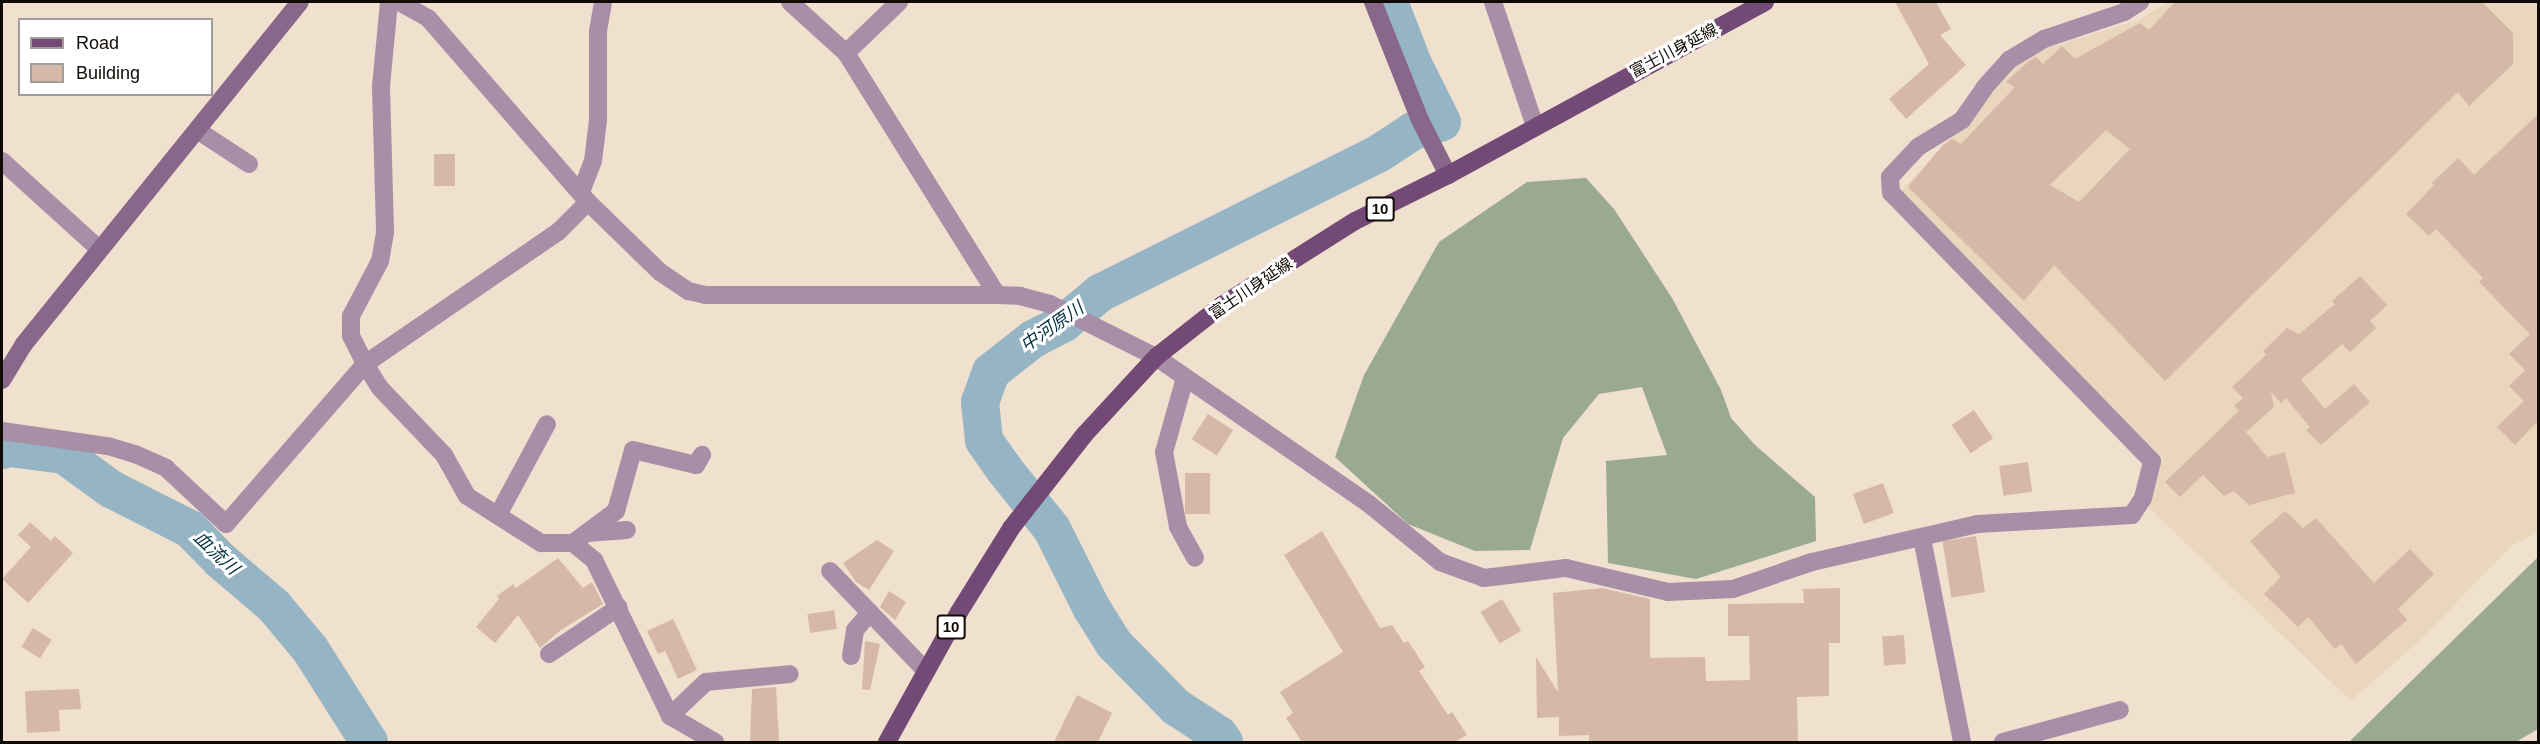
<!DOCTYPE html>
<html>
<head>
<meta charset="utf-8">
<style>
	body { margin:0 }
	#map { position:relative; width:2540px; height:744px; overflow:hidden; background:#f0e0ce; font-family:Arial,"Noto Sans JP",sans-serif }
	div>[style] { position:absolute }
	.built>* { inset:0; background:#ead5bd }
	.forest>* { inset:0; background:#99aa90 }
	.river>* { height:38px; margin:-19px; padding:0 19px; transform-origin:19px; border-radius:19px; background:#95b4c4 }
	.building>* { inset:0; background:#d6b8a9; transform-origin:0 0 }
	.street>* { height:18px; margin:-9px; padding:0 9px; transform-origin:9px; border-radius:9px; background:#a78fa8 }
	.secondary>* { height:18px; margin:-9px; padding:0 9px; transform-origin:9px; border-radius:9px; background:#89678b }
	.primary>* { height:18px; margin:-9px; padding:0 9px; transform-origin:9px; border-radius:9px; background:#734a76 }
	span { translate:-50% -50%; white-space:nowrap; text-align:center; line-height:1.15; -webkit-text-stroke:6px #fff; paint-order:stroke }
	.shield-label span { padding:2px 4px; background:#fff; border:2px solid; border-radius:4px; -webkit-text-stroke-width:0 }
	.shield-label { font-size:15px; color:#110b06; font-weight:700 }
	.street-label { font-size:16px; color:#110b06 }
	.water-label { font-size:18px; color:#053244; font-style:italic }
	.frame { position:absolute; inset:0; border:3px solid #110b06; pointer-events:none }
	.legend { position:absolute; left:18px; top:18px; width:195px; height:78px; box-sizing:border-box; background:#fff; border:2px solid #a09d9b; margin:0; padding:8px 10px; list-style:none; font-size:18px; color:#110b06 }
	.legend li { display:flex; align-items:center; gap:12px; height:30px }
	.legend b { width:30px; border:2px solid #a09d9b }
</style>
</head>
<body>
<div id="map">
	<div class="built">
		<i style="clip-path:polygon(2168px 2px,2538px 2px,2538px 532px,2511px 546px,2420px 640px,2351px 701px,2149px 508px,2163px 458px,1900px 192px,2030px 53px,2139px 20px)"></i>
	</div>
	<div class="forest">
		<i style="clip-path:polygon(1586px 178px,1614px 209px,1672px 298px,1721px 390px,1731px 418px,1755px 445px,1815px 497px,1816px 541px,1696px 579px,1608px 563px,1606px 461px,1667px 455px,1642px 387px,1599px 394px,1563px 438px,1530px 550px,1475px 551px,1408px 524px,1335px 457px,1364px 375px,1439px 242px,1527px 182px)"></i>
		<i style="clip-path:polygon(2538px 557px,2538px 729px,2516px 742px,2349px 742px)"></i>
	</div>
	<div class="river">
		<i style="left:2px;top:450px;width:8px;rotate:-14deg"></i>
		<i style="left:10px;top:448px;width:54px;rotate:7.4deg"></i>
		<i style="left:64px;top:455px;width:58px;rotate:35.9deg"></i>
		<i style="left:111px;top:489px;width:89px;rotate:26.9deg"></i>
		<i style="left:190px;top:529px;width:43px;rotate:45.9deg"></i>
		<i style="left:220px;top:560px;width:71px;rotate:40.4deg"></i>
		<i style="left:274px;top:606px;width:56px;rotate:50.1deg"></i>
		<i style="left:310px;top:649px;width:110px;rotate:57.6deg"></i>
		<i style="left:1224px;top:742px;width:9px;rotate:-126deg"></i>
		<i style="left:1219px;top:735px;width:51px;rotate:-146.9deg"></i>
		<i style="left:1176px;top:707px;width:88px;rotate:-134.5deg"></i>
		<i style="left:1114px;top:644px;width:44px;rotate:-121.9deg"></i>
		<i style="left:1091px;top:607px;width:87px;rotate:-116.6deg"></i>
		<i style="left:1052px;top:529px;width:77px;rotate:-128.7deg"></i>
		<i style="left:1004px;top:469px;width:35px;rotate:-125deg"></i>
		<i style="left:984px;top:440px;width:38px;rotate:-96deg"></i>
		<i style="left:980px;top:402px;width:32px;rotate:-70deg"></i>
		<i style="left:991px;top:372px;width:53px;rotate:-38.2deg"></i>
		<i style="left:1033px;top:339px;width:35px;rotate:-27deg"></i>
		<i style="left:1064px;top:323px;width:47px;rotate:-39.8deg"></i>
		<i style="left:1100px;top:293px;width:314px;rotate:-26.6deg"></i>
		<i style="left:1381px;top:152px;width:38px;rotate:-33deg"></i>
		<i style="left:1413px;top:131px;width:30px;rotate:-17deg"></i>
		<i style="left:1442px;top:122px;width:65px;rotate:-116.6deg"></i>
		<i style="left:1413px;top:64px;width:66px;rotate:-111.2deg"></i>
	</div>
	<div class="building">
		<i style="clip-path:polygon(1895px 2px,1936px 2px,1951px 29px,1940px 35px,1966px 65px,1906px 119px,1889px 99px,1929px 64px)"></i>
		<i style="clip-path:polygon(evenodd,2175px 2px,2482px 2px,2513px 33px,2513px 64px,2469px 106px,2458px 92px,2165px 381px,2054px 265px,2024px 301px,1908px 187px,1943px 145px,1952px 139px,1961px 144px,2015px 87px,2006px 82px,2028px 62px,2036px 57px,2043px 64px,2062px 46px,2075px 59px,2140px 23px,2149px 30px,2175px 2px,2106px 130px,2130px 149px,2079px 202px,2050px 185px,2106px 130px)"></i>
		<i style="clip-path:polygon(2538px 114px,2538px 421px,2515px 445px,2497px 427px,2524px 401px,2509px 386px,2525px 370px,2509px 354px,2530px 334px,2479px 282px,2483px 278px,2436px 229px,2429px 236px,2406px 214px,2434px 185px,2432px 183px,2458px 158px,2474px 175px)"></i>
		<i style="left:434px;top:154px;width:21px;height:32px"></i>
		<i style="clip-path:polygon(2360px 276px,2387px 305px,2370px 321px,2376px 328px,2350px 352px,2342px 344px,2301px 380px,2325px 409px,2354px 384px,2370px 402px,2321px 445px,2306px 430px,2310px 427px,2286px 398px,2281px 403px,2271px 392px,2274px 407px,2246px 432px,2267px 457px,2285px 452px,2295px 493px,2249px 505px,2234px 491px,2224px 496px,2203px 475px,2180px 497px,2165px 482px,2239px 411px,2234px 406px,2243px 398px,2232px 387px,2266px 355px,2263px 351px,2287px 328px,2299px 334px,2335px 304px,2332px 301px)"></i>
		<i style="left:1974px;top:410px;width:34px;height:27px;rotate:56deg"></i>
		<i style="left:1208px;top:414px;width:30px;height:30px;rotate:33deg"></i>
		<i style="left:2028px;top:462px;width:30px;height:29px;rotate:82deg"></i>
		<i style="left:1185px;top:473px;width:25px;height:41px"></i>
		<i style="left:1883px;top:483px;width:32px;height:32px;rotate:70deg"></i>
		<i style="clip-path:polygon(2285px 511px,2303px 528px,2316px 518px,2374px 583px,2410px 549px,2434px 574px,2398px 609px,2407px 620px,2356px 664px,2341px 644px,2335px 649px,2308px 617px,2298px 627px,2264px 594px,2281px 577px,2250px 541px)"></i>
		<i style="clip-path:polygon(30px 522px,51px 541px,55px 536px,73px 553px,28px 603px,2px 579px,31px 547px,18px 535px)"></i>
		<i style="clip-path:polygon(1322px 531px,1380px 628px,1392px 625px,1404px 643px,1408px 641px,1425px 667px,1419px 671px,1448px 715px,1452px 712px,1467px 735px,1455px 742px,1302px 742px,1286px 718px,1293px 713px,1280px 692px,1343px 652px,1284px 555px)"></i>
		<i style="left:1976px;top:536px;width:57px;height:34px;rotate:81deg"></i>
		<i style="clip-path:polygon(877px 540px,894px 551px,869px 590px,856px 582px,843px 563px)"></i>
		<i style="clip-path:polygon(558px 558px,583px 588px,592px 582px,603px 604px,561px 630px,540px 648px,518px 615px,495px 643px,476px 627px,499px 599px,497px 596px,513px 584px,516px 588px)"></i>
		<i style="clip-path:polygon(1602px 588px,1650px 599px,1650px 658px,1705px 657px,1706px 681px,1750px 680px,1749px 636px,1728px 636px,1728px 604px,1804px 603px,1803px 589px,1840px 588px,1840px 643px,1829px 643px,1829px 696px,1797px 697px,1798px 742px,1589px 742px,1589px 735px,1559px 736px,1559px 717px,1537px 718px,1536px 657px,1558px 692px,1553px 593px)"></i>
		<i style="clip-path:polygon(889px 591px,906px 602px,895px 620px,880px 607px)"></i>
		<i style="left:1502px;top:599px;width:37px;height:25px;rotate:59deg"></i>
		<i style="left:834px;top:610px;width:19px;height:27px;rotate:81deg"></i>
		<i style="clip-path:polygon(673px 619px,697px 670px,678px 679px,665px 651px,658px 654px,647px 631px)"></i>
		<i style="left:33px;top:628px;width:22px;height:22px;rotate:32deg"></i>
		<i style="left:1904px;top:635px;width:29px;height:22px;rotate:86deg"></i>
		<i style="clip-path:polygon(865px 641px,880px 644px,870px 690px,862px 689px)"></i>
		<i style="clip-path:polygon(776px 687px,779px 742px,750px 742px,752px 689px)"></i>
		<i style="clip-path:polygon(79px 689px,81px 709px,59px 710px,60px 731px,27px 733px,25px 691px)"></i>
		<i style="clip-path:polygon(1077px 695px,1112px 713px,1098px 742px,1054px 742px)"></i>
	</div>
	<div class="street">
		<i style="left:389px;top:2px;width:85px;rotate:95.4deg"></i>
		<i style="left:381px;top:87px;width:146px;rotate:88.4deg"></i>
		<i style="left:385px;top:233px;width:28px;rotate:100deg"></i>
		<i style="left:380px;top:261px;width:62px;rotate:117.8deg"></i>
		<i style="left:351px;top:316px;width:20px;rotate:90deg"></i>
		<i style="left:351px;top:336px;width:31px;rotate:63deg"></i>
		<i style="left:365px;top:364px;width:28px;rotate:58deg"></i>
		<i style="left:380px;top:388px;width:93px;rotate:46.3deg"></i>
		<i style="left:444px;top:455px;width:47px;rotate:60.7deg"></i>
		<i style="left:467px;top:496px;width:88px;rotate:32.4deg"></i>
		<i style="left:541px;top:543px;width:32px"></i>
		<i style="left:573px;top:543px;width:27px;rotate:39deg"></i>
		<i style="left:594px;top:560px;width:174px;rotate:64deg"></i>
		<i style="left:670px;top:716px;width:50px;rotate:-43.4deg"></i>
		<i style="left:706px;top:682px;width:84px;rotate:-5.4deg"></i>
		<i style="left:399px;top:2px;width:33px;rotate:29deg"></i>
		<i style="left:428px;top:18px;width:244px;rotate:49deg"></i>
		<i style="left:588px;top:202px;width:100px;rotate:44.2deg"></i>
		<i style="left:660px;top:272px;width:34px;rotate:34deg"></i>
		<i style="left:688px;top:291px;width:17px;rotate:13deg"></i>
		<i style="left:705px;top:295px;width:292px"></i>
		<i style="left:997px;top:295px;width:23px;rotate:2deg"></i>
		<i style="left:1020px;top:296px;width:31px;rotate:15deg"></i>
		<i style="left:1050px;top:304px;width:119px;rotate:26.6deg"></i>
		<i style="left:1156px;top:357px;width:259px;rotate:34.6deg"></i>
		<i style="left:1369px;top:504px;width:92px;rotate:39.2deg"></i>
		<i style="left:1440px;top:562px;width:47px;rotate:20deg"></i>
		<i style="left:1484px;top:578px;width:83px;rotate:-7deg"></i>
		<i style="left:1566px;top:568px;width:105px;rotate:13.2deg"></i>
		<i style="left:1668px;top:592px;width:65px;rotate:-2.6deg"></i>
		<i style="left:1733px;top:589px;width:83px;rotate:-18.9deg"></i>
		<i style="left:1812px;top:562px;width:170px;rotate:-12.9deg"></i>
		<i style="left:1978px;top:524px;width:154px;rotate:-3.3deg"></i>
		<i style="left:2132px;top:515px;width:20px;rotate:-57deg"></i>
		<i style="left:2143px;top:498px;width:38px;rotate:-76deg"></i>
		<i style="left:2152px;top:461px;width:374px;rotate:-134.2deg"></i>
		<i style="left:1891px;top:193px;width:16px;rotate:-94deg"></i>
		<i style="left:1890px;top:177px;width:41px;rotate:-47deg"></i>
		<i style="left:1918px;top:147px;width:52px;rotate:-31.5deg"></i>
		<i style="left:1962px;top:120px;width:39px;rotate:-55deg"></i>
		<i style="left:1984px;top:88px;width:38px;rotate:-48deg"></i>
		<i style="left:2009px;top:60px;width:41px;rotate:-31deg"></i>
		<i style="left:2044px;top:39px;width:84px;rotate:-18.6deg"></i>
		<i style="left:2124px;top:12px;width:19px;rotate:-32deg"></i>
		<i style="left:790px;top:2px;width:76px;rotate:42.3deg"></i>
		<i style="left:846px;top:53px;width:285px;rotate:58deg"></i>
		<i style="left:1493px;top:2px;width:131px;rotate:71.3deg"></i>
		<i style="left:846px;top:53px;width:74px;rotate:-43.9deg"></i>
		<i style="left:197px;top:130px;width:62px;rotate:33.2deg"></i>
		<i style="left:2px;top:161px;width:132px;rotate:42.2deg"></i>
		<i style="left:581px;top:192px;width:33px;rotate:-69deg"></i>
		<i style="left:593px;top:161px;width:41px;rotate:-83deg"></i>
		<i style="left:598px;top:120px;width:89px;rotate:-90deg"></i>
		<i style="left:598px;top:31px;width:29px;rotate:-80deg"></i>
		<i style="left:1185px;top:378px;width:77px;rotate:105.8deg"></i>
		<i style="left:1164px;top:452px;width:76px;rotate:79.4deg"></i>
		<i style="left:1178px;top:527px;width:35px;rotate:61deg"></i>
		<i style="left:2px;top:431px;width:107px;rotate:8.1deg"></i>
		<i style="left:108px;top:446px;width:28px;rotate:17deg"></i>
		<i style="left:135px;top:454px;width:34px;rotate:24deg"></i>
		<i style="left:166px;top:468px;width:82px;rotate:43deg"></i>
		<i style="left:226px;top:524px;width:212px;rotate:-49deg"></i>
		<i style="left:365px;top:364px;width:235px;rotate:-34.4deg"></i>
		<i style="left:559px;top:231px;width:41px;rotate:-45deg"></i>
		<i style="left:498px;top:515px;width:103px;rotate:-61.7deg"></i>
		<i style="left:587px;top:533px;width:40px;rotate:-4.3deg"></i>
		<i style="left:1922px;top:538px;width:208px;rotate:78.9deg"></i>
		<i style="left:573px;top:543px;width:54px;rotate:-36.7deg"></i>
		<i style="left:616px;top:511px;width:63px;rotate:-74.4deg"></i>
		<i style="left:633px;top:450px;width:65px;rotate:13.4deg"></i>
		<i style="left:696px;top:465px;width:12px;rotate:-59deg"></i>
		<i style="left:830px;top:571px;width:139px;rotate:46.2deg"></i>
		<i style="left:549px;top:654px;width:84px;rotate:-33.9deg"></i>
		<i style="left:851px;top:656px;width:26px;rotate:-81deg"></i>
		<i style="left:855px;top:630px;width:23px;rotate:-49deg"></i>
		<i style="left:670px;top:716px;width:52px;rotate:30deg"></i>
		<i style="left:2003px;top:742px;width:121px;rotate:-15.3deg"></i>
	</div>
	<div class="secondary">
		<i style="left:1373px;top:2px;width:127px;rotate:68.3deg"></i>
		<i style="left:1420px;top:120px;width:62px;rotate:63deg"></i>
		<i style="left:2px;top:380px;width:42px;rotate:-58.6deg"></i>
		<i style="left:24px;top:344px;width:439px;rotate:-51.1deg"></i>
	</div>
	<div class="primary">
		<i style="left:887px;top:742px;width:149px;rotate:-61deg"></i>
		<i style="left:959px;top:612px;width:100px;rotate:-58.1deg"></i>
		<i style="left:1012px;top:527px;width:118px;rotate:-51.9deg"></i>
		<i style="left:1085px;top:434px;width:105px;rotate:-47.3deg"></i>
		<i style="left:1156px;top:357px;width:84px;rotate:-38.2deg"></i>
		<i style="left:1222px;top:305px;width:157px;rotate:-32.3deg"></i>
		<i style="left:1355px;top:221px;width:104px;rotate:-26.3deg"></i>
		<i style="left:1448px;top:175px;width:361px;rotate:-28.6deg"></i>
	</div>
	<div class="shield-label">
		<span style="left:1380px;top:209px">10</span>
		<span style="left:951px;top:627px">10</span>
	</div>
	<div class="street-label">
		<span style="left:1674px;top:51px;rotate:-28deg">富士川身延線</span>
		<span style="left:1251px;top:289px;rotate:-34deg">富士川身延線</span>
	</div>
	<div class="water-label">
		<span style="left:1052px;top:327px;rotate:-35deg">中河原川</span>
		<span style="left:216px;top:553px;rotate:43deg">血流川</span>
	</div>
	<div class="frame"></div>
	<ul class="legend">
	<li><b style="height:8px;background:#734a76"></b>Road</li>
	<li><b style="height:16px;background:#d6b8a9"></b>Building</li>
	</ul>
</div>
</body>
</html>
